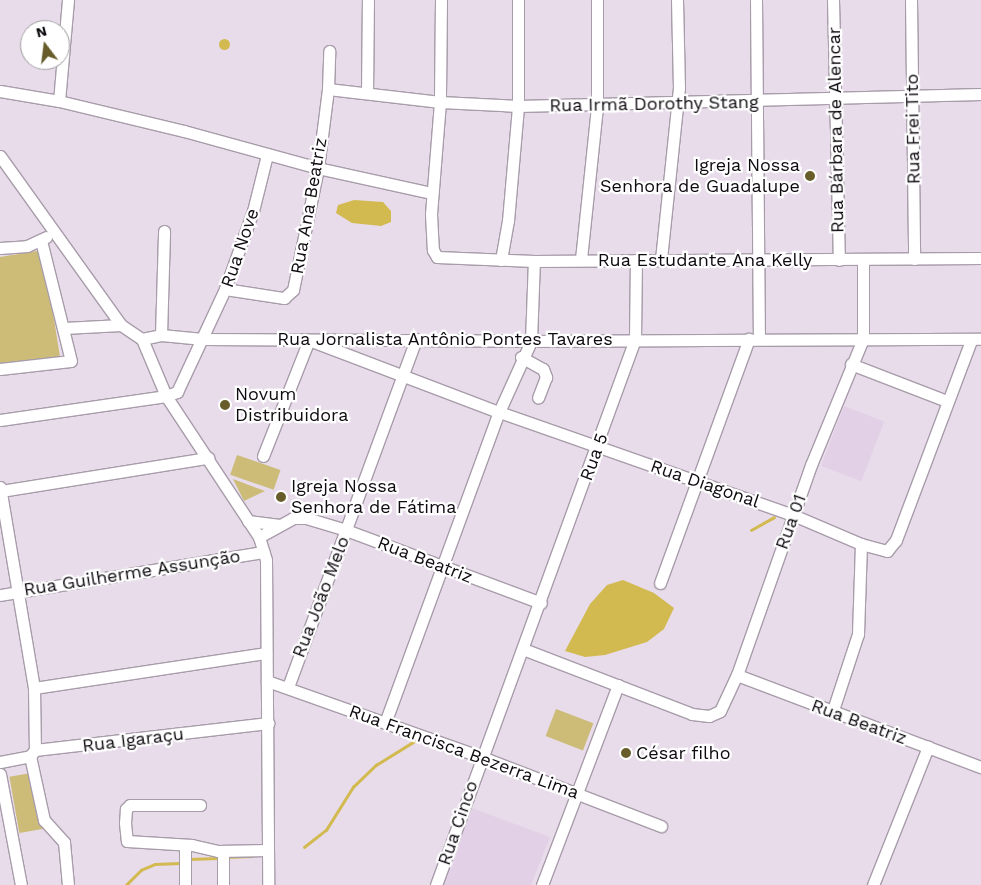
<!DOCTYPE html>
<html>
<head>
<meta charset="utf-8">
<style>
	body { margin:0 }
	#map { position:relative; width:981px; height:885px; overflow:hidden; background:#e8dceb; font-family:"Work Sans",sans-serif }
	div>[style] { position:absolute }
	.built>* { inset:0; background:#e2d0e6; transform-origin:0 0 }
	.green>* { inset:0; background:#ccbc78; transform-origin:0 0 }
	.water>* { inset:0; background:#d2ba51 }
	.round { border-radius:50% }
	.stream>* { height:2.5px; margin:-1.25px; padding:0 1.25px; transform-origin:1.25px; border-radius:1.25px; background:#d2ba51 }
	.roads { filter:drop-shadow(1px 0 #a89caa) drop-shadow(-1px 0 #a89caa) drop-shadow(0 1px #a89caa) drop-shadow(0 -1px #a89caa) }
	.minor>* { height:11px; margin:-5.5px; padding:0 5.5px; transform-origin:5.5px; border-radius:5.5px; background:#fff }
	.dots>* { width:14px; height:14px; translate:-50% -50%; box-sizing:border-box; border:2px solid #fff; border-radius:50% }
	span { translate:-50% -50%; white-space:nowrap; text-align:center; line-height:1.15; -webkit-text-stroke:4.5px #fff; paint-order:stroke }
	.street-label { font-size:18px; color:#0e0a0f }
	.poi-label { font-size:18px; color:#0e0a0f }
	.right { translate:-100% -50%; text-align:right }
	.left { translate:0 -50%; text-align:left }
	.north { position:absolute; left:20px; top:20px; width:50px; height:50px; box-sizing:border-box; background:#fff; border:1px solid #9f9d9f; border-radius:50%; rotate:345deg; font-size:14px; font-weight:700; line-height:20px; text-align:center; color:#0e0a0f }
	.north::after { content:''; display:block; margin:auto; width:18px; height:22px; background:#685d2a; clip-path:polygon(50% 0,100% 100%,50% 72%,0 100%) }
</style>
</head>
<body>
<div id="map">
	<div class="built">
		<i style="left:844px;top:406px;width:43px;height:64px;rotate:21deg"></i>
		<i style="clip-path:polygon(472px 808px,550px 837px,531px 885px,442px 885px)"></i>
	</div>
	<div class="green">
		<i style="clip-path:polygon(43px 250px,60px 357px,0 366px,0 257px)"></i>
		<i style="left:237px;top:455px;width:46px;height:21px;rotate:19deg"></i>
		<i style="clip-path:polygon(233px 479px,265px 491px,244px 501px)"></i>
		<i style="left:556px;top:709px;width:40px;height:29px;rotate:21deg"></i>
		<i style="left:37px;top:772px;width:57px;height:28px;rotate:80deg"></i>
	</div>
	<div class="water">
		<i class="round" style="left:218.5px;top:38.5px;width:11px;height:11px"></i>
		<i style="clip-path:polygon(354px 200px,383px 202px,391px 211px,391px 222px,381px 226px,352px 223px,336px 213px,338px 205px)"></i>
		<i style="clip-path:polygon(623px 580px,654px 593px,674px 608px,664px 629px,647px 642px,605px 655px,585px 657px,565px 651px,590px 604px,607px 585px)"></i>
	</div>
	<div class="stream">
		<i style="left:751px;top:530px;width:26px;rotate:-29deg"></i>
		<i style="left:304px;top:847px;width:28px;rotate:-38deg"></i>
		<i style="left:326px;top:830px;width:51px;rotate:-57.9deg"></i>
		<i style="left:353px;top:787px;width:32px;rotate:-44deg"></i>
		<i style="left:376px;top:765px;width:49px;rotate:-31.8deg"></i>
		<i style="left:226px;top:857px;width:26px;rotate:-2deg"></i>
		<i style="left:189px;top:859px;width:29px;rotate:-2deg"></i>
		<i style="left:126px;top:885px;width:21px;rotate:-45deg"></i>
		<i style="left:141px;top:870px;width:15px;rotate:-23deg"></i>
		<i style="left:155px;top:864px;width:25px;rotate:-2deg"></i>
	</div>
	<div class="roads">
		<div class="minor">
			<i style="left:441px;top:0;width:102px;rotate:90.6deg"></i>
			<i style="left:440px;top:102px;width:112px;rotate:94.6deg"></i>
			<i style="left:431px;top:214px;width:36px;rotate:87deg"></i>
			<i style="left:433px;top:250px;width:8px;rotate:60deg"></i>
			<i style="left:437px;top:257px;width:97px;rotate:2.4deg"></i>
			<i style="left:534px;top:261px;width:447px;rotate:-0.4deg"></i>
			<i style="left:756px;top:0;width:339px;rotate:89.5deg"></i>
			<i style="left:833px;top:0;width:260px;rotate:88.7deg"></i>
			<i style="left:911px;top:0;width:259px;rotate:89.3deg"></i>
			<i style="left:328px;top:89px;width:113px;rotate:6.6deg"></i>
			<i style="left:440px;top:102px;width:78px;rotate:2.9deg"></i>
			<i style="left:518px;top:106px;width:463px;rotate:-1.5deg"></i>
			<i style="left:0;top:91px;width:60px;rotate:9.6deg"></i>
			<i style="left:59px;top:101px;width:129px;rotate:13.5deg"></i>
			<i style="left:184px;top:131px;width:139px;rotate:15.4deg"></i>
			<i style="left:318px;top:168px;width:117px;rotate:12.4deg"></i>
			<i style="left:367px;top:93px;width:93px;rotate:-89.4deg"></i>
			<i style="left:59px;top:101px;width:101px;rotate:-84.9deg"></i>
			<i style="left:0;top:156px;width:208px;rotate:54.4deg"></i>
			<i style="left:121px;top:325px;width:25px;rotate:34deg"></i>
			<i style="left:142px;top:339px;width:19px;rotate:-12deg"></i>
			<i style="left:161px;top:335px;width:42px;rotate:5.4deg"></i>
			<i style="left:203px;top:339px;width:328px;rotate:0.3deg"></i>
			<i style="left:531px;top:341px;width:450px;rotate:-0.3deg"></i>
			<i style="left:0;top:248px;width:27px;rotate:-4deg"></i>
			<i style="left:27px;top:246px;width:21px;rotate:-25deg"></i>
			<i style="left:581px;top:259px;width:154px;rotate:-84deg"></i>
			<i style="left:597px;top:106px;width:106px;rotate:-90deg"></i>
			<i style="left:661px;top:259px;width:172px;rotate:-84deg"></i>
			<i style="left:679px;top:88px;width:88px;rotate:-91.3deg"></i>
			<i style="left:501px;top:260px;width:40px;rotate:-80deg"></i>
			<i style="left:508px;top:221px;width:115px;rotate:-85deg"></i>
			<i style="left:518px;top:106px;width:106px;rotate:-90deg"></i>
			<i style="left:225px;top:289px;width:60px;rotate:8.7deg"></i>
			<i style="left:284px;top:298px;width:12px;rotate:-42deg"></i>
			<i style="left:293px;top:290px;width:125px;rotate:-78.4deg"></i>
			<i style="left:318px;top:168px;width:80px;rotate:-82.8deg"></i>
			<i style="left:328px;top:89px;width:38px;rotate:-88deg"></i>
			<i style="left:64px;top:328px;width:57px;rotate:-3deg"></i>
			<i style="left:161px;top:335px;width:104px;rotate:-88.3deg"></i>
			<i style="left:142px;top:339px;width:62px;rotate:67.2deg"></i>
			<i style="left:166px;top:396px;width:169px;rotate:56.6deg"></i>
			<i style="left:259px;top:537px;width:24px;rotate:73deg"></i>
			<i style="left:266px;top:560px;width:325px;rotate:89.6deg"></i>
			<i style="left:521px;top:357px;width:25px;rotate:29deg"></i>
			<i style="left:543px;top:369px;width:9px;rotate:69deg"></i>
			<i style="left:546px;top:377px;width:22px;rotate:111deg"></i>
			<i style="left:851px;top:364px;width:103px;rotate:21.1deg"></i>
			<i style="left:0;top:369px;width:71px;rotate:-6.4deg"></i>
			<i style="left:71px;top:361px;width:124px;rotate:-104deg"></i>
			<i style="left:0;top:420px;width:168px;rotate:-8.2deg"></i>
			<i style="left:166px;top:396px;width:12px;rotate:-20deg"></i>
			<i style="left:177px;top:392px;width:114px;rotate:-65deg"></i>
			<i style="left:225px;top:289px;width:83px;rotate:-70.3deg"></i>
			<i style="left:253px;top:211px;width:58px;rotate:-76deg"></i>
			<i style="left:263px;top:456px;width:125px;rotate:-68.4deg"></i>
			<i style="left:309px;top:340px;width:203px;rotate:20.8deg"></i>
			<i style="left:499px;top:412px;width:312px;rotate:19.3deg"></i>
			<i style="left:793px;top:515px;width:74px;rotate:23.1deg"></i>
			<i style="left:861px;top:544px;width:27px;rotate:15deg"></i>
			<i style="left:887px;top:551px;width:14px;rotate:-51deg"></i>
			<i style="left:896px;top:540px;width:214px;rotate:-69.4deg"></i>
			<i style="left:0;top:487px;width:204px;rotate:80.4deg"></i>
			<i style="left:34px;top:688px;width:62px;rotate:89.1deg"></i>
			<i style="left:1px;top:491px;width:210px;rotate:-9.1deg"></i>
			<i style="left:248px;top:521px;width:32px;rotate:7deg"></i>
			<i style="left:259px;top:537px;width:39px;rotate:-29deg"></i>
			<i style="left:293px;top:518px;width:13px"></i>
			<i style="left:306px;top:518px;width:42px;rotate:16.7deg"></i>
			<i style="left:346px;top:530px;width:208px;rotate:20.5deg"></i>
			<i style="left:660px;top:583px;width:260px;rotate:-70deg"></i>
			<i style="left:0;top:595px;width:267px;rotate:-9.3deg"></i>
			<i style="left:523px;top:649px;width:181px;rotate:21deg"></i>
			<i style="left:692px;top:714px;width:17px;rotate:7deg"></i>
			<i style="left:709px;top:716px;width:12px;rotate:-24deg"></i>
			<i style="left:720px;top:711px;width:40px;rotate:-65deg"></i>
			<i style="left:737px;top:675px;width:223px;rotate:-70.6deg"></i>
			<i style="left:811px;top:465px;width:136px;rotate:-67.6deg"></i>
			<i style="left:863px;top:339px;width:79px;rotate:-90deg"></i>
			<i style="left:737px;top:675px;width:261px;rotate:20.7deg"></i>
			<i style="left:267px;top:681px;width:228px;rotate:19.5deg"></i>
			<i style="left:482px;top:757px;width:192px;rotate:21.1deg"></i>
			<i style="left:288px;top:687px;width:371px;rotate:-69.8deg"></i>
			<i style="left:34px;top:688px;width:235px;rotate:-8.6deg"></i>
			<i style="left:832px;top:713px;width:83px;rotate:-71.8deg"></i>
			<i style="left:858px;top:634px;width:90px;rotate:-88.1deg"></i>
			<i style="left:385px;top:723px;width:331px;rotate:-69.9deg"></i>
			<i style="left:499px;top:412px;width:78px;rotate:-65.7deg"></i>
			<i style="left:531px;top:341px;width:80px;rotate:-87.9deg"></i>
			<i style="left:30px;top:756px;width:66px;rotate:77.7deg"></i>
			<i style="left:44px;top:820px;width:30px;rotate:48deg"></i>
			<i style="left:64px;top:842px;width:43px;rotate:84.7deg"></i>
			<i style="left:0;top:762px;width:31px;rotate:-11deg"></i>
			<i style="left:30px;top:756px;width:8px;rotate:-50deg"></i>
			<i style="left:35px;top:750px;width:235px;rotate:-6.6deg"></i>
			<i style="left:0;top:774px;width:113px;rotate:79.3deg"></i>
			<i style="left:200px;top:805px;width:70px;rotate:180deg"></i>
			<i style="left:130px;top:805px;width:6px;rotate:135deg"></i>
			<i style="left:126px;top:809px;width:14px;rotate:94deg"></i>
			<i style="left:125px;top:823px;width:18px;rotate:84deg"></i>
			<i style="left:127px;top:841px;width:65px;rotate:3.5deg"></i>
			<i style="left:192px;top:845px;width:27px;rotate:13deg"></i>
			<i style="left:218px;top:851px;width:50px;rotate:-1.1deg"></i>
			<i style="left:185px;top:845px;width:40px;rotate:90deg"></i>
			<i style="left:223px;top:885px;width:34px;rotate:-90deg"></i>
			<i style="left:436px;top:885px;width:581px;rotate:-69.97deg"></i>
			<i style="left:635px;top:339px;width:79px;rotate:-89.3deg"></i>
			<i style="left:542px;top:885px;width:214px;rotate:-69.2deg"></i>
			<i style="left:873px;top:885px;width:149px;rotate:-68.3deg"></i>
		</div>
	</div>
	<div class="dots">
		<i style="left:810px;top:176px;background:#685d2a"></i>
		<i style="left:225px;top:405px;background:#685d2a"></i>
		<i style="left:281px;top:497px;background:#685d2a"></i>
		<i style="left:626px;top:753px;background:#685d2a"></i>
	</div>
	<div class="street-label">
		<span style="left:654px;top:104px;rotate:-1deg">Rua Irmã Dorothy Stang</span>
		<span style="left:913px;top:129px;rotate:-91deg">Rua Frei Tito</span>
		<span style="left:836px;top:130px;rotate:-91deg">Rua Bárbara de Alencar</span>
		<span style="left:309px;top:206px;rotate:-80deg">Rua Ana Beatriz</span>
		<span style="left:240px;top:248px;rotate:-71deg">Rua Nove</span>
		<span style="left:705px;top:260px">Rua Estudante Ana Kelly</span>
		<span style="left:445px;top:339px">Rua Jornalista Antônio Pontes Tavares</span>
		<span style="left:594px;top:457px;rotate:-70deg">Rua 5</span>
		<span style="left:705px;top:484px;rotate:19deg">Rua Diagonal</span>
		<span style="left:791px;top:522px;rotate:-70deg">Rua 01</span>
		<span style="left:425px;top:560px;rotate:21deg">Rua Beatriz</span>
		<span style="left:132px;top:573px;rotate:-9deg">Rua Guilherme Assunção</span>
		<span style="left:321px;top:597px;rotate:-69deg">Rua João Melo</span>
		<span style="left:859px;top:722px;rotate:20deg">Rua Beatriz</span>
		<span style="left:133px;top:740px;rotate:-7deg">Rua Igaraçu</span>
		<span style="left:464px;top:752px;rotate:20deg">Rua Francisca Bezerra Lima</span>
		<span style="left:458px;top:823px;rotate:-71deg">Rua Cinco</span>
	</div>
	<div class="poi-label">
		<span class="right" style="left:800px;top:176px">Igreja Nossa<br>Senhora de Guadalupe</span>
		<span class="left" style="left:235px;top:405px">Novum<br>Distribuidora</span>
		<span class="left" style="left:291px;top:497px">Igreja Nossa<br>Senhora de Fátima</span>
		<span class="left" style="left:636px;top:753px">César filho</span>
	</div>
	<div class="north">N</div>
</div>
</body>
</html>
